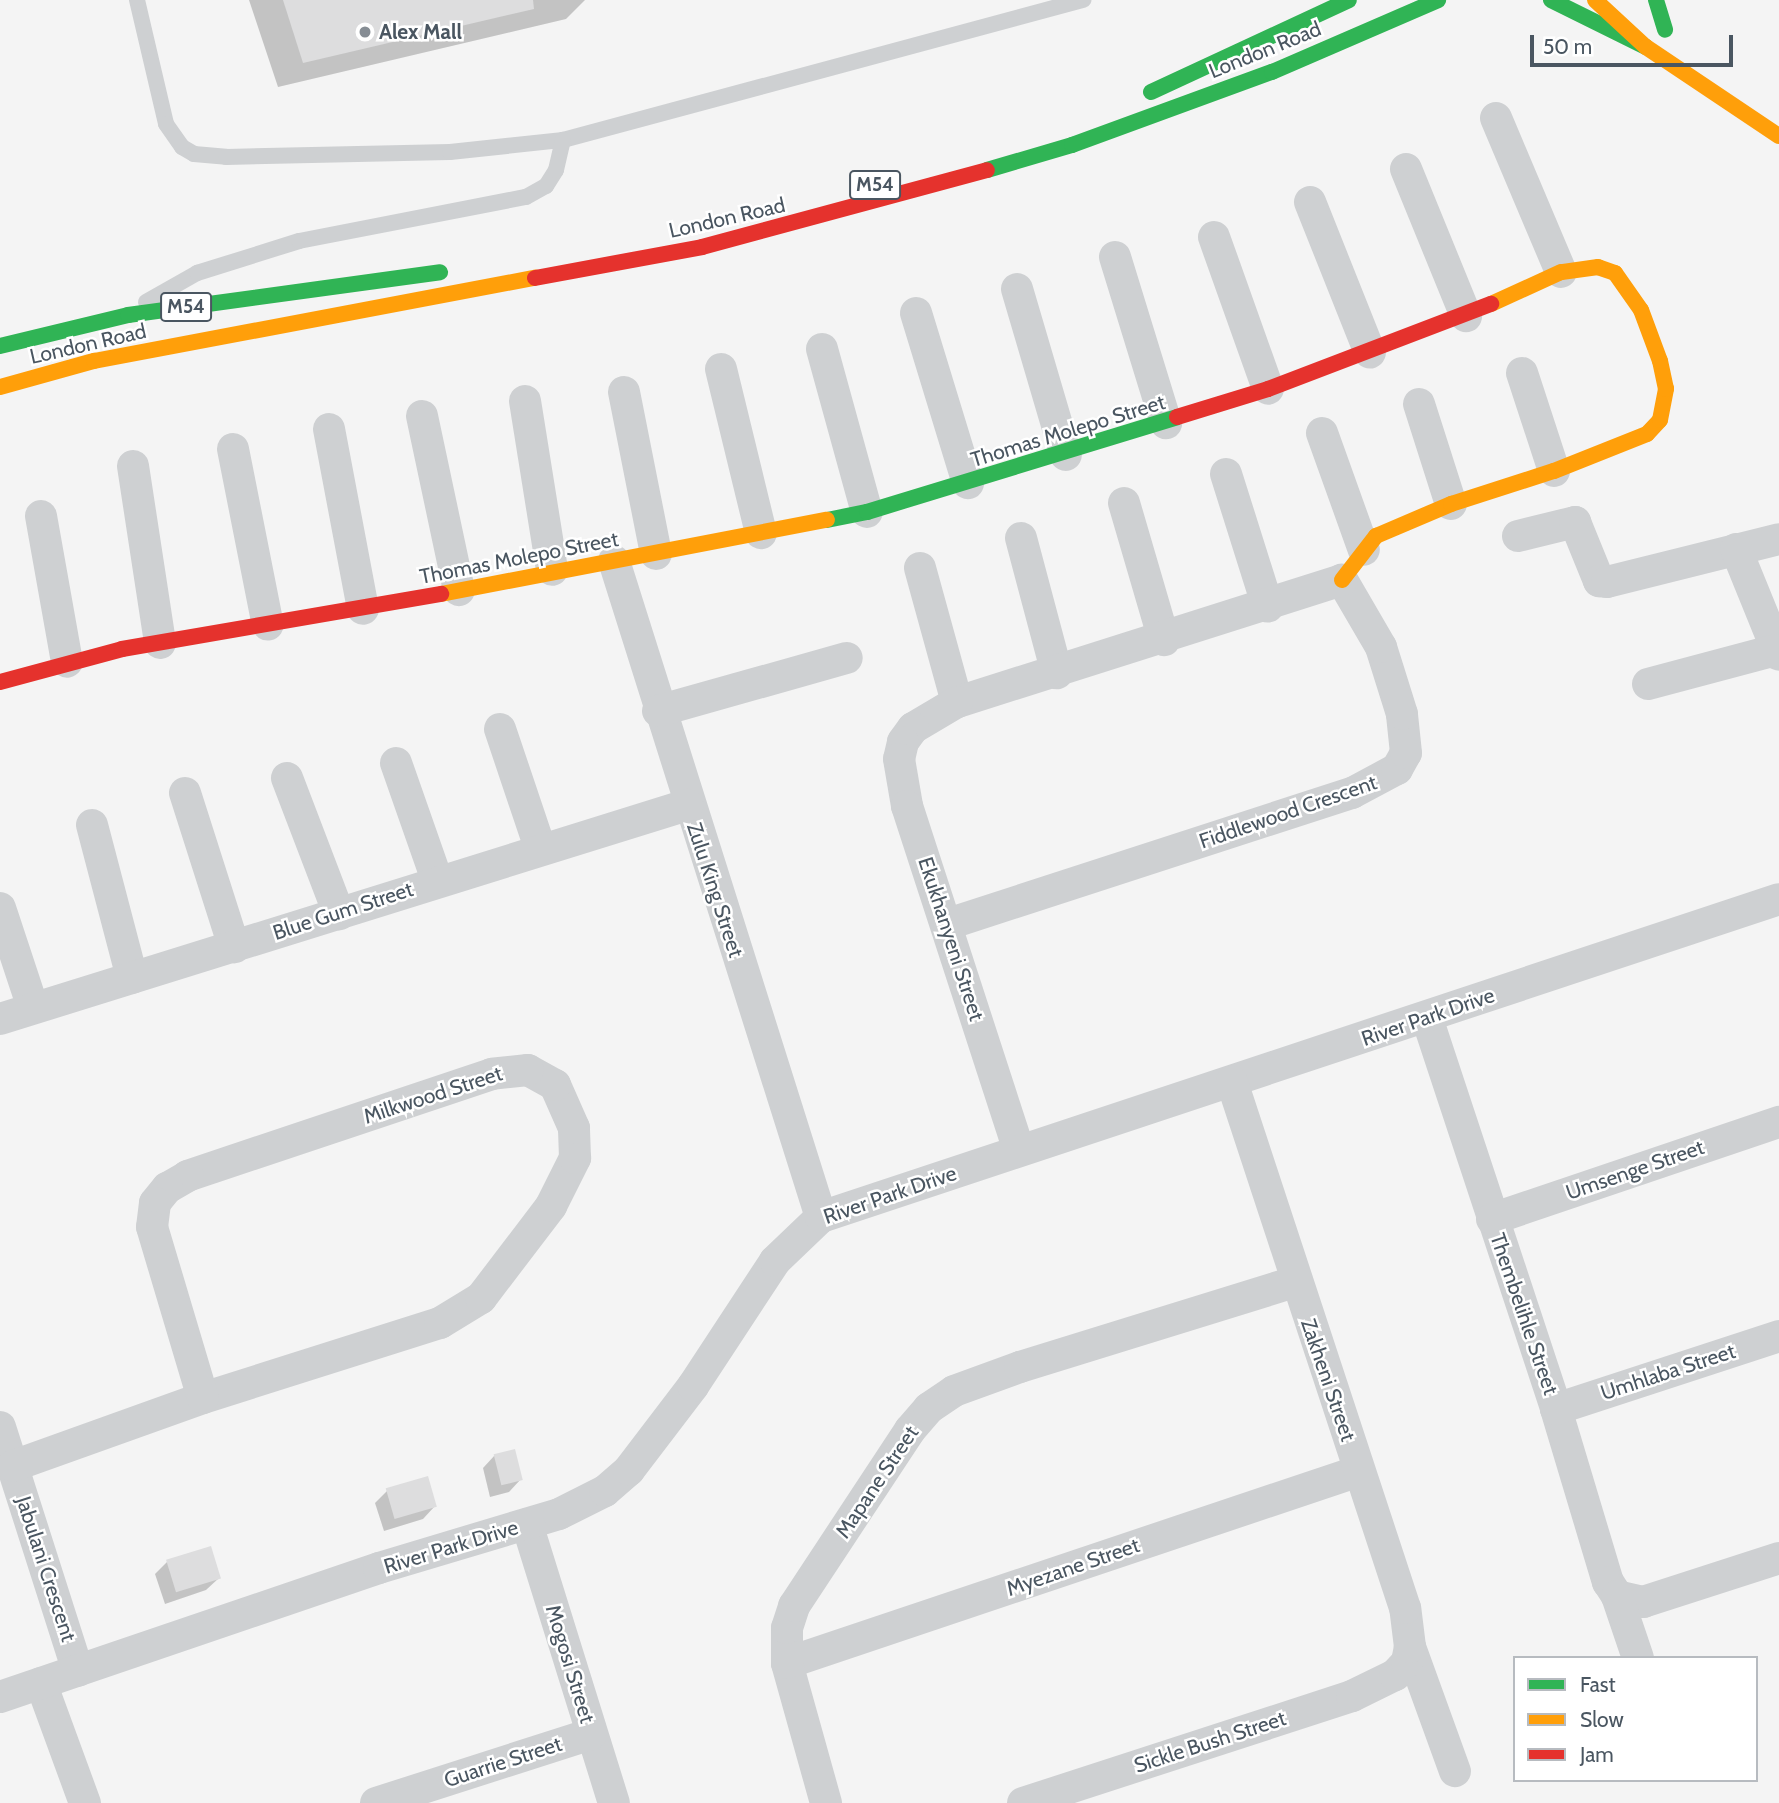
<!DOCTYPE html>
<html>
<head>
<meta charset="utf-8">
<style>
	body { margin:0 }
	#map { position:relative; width:1779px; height:1803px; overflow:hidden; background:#f4f4f4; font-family:Cabin,sans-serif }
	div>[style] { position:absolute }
	.shadow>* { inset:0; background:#0003 }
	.building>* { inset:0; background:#ddddde; transform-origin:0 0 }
	.lane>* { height:16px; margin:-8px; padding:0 8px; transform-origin:8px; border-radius:8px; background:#ced0d2 }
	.street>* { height:32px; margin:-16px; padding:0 16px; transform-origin:16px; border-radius:16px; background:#ced0d2 }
	.fast>* { height:16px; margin:-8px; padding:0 8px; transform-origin:8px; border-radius:8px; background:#30b455 }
	.slow>* { height:16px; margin:-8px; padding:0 8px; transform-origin:8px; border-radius:8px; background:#ff9f0a }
	.jam>* { height:16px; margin:-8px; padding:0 8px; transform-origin:8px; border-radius:8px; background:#e5322d }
	.dots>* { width:19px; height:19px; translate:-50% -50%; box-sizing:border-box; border:4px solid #fff; border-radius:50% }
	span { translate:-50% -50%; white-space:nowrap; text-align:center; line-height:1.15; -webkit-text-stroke:5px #fff; paint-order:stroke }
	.shield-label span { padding:2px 5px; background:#fff; border:2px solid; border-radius:5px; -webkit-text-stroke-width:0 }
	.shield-label { font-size:19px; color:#4a5661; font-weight:700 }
	.poi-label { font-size:21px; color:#4a5661; font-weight:700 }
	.left { translate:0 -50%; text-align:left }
	.street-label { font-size:21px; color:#4a5661 }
	.legend { position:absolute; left:1513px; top:1656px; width:245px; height:126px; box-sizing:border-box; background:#fff; border:2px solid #b7bbc0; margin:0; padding:9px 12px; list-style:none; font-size:21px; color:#4a5661 }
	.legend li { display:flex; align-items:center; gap:14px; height:35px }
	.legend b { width:35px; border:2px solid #b7bbc0 }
	.scale { position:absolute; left:1530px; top:35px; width:203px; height:32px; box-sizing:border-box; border:4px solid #4a5661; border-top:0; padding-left:9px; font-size:21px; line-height:24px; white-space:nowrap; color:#4a5661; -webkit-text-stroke:5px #fff; paint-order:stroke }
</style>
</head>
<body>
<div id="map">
	<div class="shadow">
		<i style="clip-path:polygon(249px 0,585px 0,566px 19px,278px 87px)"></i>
		<i style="clip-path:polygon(495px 1455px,521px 1479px,509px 1492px,490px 1497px,483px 1468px)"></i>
		<i style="clip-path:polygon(387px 1491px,435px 1506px,423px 1519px,384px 1531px,375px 1503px)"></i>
		<i style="clip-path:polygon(167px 1562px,219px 1578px,206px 1590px,165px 1604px,155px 1574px)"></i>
	</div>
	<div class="building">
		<i style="clip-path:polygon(283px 0,533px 0,534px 9px,303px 63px)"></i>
		<i style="left:515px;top:1449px;width:32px;height:22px;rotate:76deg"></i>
		<i style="left:428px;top:1476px;width:32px;height:44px;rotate:74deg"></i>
		<i style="left:211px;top:1546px;width:34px;height:47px;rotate:73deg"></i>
	</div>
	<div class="lane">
		<i style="left:137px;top:0;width:127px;rotate:76.8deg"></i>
		<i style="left:166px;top:124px;width:28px;rotate:55deg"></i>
		<i style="left:182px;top:147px;width:14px;rotate:30deg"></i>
		<i style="left:194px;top:154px;width:32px;rotate:5deg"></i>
		<i style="left:226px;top:157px;width:224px;rotate:-1.3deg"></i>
		<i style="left:450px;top:152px;width:114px;rotate:-6.1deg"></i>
		<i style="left:563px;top:140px;width:539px;rotate:-15.07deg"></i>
		<i style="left:146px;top:302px;width:59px;rotate:-29.6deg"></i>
		<i style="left:197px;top:273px;width:107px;rotate:-17.4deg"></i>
		<i style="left:299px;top:241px;width:231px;rotate:-11deg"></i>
		<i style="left:526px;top:197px;width:23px;rotate:-29deg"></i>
		<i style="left:546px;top:186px;width:19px;rotate:-58deg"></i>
		<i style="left:556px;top:170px;width:31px;rotate:-77deg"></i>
	</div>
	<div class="street">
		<i style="left:1496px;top:118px;width:167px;rotate:67.1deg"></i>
		<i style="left:1406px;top:169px;width:159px;rotate:67.8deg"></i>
		<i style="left:1310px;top:202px;width:162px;rotate:68.3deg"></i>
		<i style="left:1214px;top:237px;width:161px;rotate:70.4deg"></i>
		<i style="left:1115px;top:257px;width:174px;rotate:72.9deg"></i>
		<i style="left:1017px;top:289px;width:173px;rotate:73.6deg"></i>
		<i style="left:916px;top:313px;width:178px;rotate:73deg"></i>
		<i style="left:822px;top:349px;width:169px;rotate:74.6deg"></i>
		<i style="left:721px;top:369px;width:169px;rotate:76.3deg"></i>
		<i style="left:1522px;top:373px;width:103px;rotate:71.9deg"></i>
		<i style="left:624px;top:392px;width:165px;rotate:78.8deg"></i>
		<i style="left:525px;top:401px;width:171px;rotate:80.9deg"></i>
		<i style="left:1419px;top:404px;width:105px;rotate:72.3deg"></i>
		<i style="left:422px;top:416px;width:178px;rotate:78deg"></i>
		<i style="left:329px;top:429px;width:183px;rotate:79.3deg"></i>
		<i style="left:1322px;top:433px;width:124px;rotate:70.3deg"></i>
		<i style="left:233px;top:449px;width:179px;rotate:78.8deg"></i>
		<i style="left:133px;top:466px;width:179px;rotate:81.3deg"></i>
		<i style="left:1226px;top:474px;width:139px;rotate:72.5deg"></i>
		<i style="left:1124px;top:503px;width:143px;rotate:73.7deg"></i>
		<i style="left:41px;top:516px;width:148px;rotate:79.9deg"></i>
		<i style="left:1518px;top:536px;width:59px;rotate:-13.8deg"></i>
		<i style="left:1575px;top:522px;width:64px;rotate:67.9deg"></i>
		<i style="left:1599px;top:581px;width:8px;rotate:7deg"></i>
		<i style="left:1607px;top:582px;width:177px;rotate:-14deg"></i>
		<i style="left:1021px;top:538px;width:140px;rotate:75.1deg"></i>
		<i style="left:1736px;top:549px;width:114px;rotate:67.9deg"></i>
		<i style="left:614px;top:561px;width:688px;rotate:72.49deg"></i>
		<i style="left:920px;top:568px;width:139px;rotate:74.6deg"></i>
		<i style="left:1648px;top:684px;width:132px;rotate:-14.9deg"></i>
		<i style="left:658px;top:711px;width:196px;rotate:-15.7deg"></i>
		<i style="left:500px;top:729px;width:126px;rotate:71.4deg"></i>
		<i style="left:396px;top:763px;width:124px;rotate:70.7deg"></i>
		<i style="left:287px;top:778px;width:146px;rotate:69.1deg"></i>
		<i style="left:185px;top:793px;width:162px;rotate:72.3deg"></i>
		<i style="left:92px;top:825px;width:158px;rotate:75.3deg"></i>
		<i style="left:0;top:908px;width:105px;rotate:71.7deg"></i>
		<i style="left:948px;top:924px;width:425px;rotate:-18deg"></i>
		<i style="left:1352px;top:793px;width:51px;rotate:-28.1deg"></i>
		<i style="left:1397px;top:769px;width:18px;rotate:-61deg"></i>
		<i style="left:1406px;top:753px;width:39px;rotate:-96deg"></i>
		<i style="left:1402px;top:714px;width:70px;rotate:-107.4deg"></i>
		<i style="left:1381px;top:647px;width:78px;rotate:-120.2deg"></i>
		<i style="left:1342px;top:580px;width:404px;rotate:162.4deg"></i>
		<i style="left:957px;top:702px;width:51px;rotate:149.4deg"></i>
		<i style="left:913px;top:728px;width:17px;rotate:126deg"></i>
		<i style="left:903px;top:742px;width:17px;rotate:103deg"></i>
		<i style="left:899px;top:759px;width:48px;rotate:80.3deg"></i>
		<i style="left:907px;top:806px;width:362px;rotate:72deg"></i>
		<i style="left:1427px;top:1018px;width:412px;rotate:71.7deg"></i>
		<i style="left:1556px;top:1409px;width:181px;rotate:73.3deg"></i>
		<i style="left:1608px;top:1582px;width:17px;rotate:57deg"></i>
		<i style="left:1617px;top:1596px;width:27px;rotate:13deg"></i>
		<i style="left:1643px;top:1602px;width:143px;rotate:-17.9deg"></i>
		<i style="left:0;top:1019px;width:720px;rotate:-17.3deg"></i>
		<i style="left:1492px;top:1219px;width:303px;rotate:-18.7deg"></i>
		<i style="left:1556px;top:1409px;width:235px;rotate:-18.1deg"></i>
		<i style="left:0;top:1427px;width:256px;rotate:72.3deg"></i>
		<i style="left:13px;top:1466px;width:202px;rotate:-19.7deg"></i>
		<i style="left:203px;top:1398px;width:249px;rotate:-17.6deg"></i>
		<i style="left:440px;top:1323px;width:48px;rotate:-31.4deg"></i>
		<i style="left:481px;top:1298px;width:116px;rotate:-52.7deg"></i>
		<i style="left:551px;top:1206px;width:54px;rotate:-63.4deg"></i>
		<i style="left:575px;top:1158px;width:30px;rotate:-92deg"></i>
		<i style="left:574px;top:1128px;width:47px;rotate:-113.8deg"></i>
		<i style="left:555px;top:1085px;width:31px;rotate:-151deg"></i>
		<i style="left:528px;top:1070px;width:36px;rotate:174deg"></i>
		<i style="left:492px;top:1074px;width:321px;rotate:161.5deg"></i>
		<i style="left:188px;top:1176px;width:24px;rotate:150deg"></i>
		<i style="left:167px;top:1188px;width:19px;rotate:129deg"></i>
		<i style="left:155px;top:1203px;width:24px;rotate:97deg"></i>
		<i style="left:152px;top:1227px;width:178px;rotate:73.4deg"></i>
		<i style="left:527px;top:1524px;width:292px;rotate:72.7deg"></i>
		<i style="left:1617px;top:1596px;width:65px;rotate:71.3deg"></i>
		<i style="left:1410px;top:1647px;width:132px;rotate:70.1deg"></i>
		<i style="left:787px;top:1663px;width:603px;rotate:-18.56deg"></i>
		<i style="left:41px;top:1683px;width:128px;rotate:69.9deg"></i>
		<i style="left:0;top:1697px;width:400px;rotate:-18.8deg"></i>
		<i style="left:379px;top:1568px;width:188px;rotate:-16.7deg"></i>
		<i style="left:559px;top:1514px;width:51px;rotate:-26.6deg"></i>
		<i style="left:605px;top:1491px;width:32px;rotate:-41deg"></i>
		<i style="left:629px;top:1470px;width:106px;rotate:-52.7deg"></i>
		<i style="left:693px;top:1386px;width:149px;rotate:-56.7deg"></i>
		<i style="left:775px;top:1261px;width:64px;rotate:-43.7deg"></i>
		<i style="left:821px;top:1217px;width:1009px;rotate:-18.36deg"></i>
		<i style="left:376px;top:1803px;width:226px;rotate:-17.8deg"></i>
		<i style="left:826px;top:1803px;width:145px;rotate:-105.6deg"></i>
		<i style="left:787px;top:1663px;width:35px;rotate:-90deg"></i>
		<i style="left:787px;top:1628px;width:23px;rotate:-72deg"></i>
		<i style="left:794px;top:1606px;width:211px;rotate:-56.6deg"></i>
		<i style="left:910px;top:1430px;width:29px;rotate:-49deg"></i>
		<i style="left:929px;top:1408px;width:30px;rotate:-34deg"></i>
		<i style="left:954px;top:1391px;width:70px;rotate:-20deg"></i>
		<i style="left:1020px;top:1367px;width:288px;rotate:-17.2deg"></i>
		<i style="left:1023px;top:1803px;width:346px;rotate:-18deg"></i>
		<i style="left:1352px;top:1696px;width:48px;rotate:-26deg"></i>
		<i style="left:1395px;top:1675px;width:18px;rotate:-47deg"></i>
		<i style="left:1407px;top:1662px;width:15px;rotate:-79deg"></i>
		<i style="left:1410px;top:1647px;width:39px;rotate:-97deg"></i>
		<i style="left:1405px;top:1608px;width:554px;rotate:-108.21deg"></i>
	</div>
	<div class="fast">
		<i style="left:1551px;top:0;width:106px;rotate:26.3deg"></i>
		<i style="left:1656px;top:0;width:31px;rotate:73deg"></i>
		<i style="left:1151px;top:92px;width:218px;rotate:-24.9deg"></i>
		<i style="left:987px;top:170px;width:89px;rotate:-16.4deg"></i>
		<i style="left:1072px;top:145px;width:213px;rotate:-20.1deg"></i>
		<i style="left:1272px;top:72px;width:181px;rotate:-23.4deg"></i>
		<i style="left:0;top:346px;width:132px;rotate:-13.6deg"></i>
		<i style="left:128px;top:315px;width:315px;rotate:-7.8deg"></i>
		<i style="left:827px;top:520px;width:41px;rotate:-11.3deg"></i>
		<i style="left:867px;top:512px;width:324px;rotate:-17deg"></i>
	</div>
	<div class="slow">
		<i style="left:1595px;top:0;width:69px;rotate:42.7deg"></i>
		<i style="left:1646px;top:47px;width:160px;rotate:33.8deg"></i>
		<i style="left:0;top:387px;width:98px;rotate:-15.5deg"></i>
		<i style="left:94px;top:361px;width:449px;rotate:-10.7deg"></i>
		<i style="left:1342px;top:580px;width:56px;rotate:-52.3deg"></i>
		<i style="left:1376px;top:536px;width:82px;rotate:-23.1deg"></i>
		<i style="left:1451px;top:504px;width:108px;rotate:-17.8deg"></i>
		<i style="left:1554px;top:471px;width:100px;rotate:-21.7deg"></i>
		<i style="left:1647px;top:434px;width:19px;rotate:-47deg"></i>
		<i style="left:1660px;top:420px;width:32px;rotate:-79deg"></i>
		<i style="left:1666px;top:389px;width:29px;rotate:-102deg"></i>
		<i style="left:1660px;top:361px;width:54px;rotate:-110.4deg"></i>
		<i style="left:1641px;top:310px;width:45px;rotate:-125.1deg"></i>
		<i style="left:1615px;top:273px;width:18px;rotate:-161deg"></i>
		<i style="left:1598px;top:267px;width:37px;rotate:172deg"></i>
		<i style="left:1561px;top:272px;width:77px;rotate:155.4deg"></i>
		<i style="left:441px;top:594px;width:393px;rotate:-10.9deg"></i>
	</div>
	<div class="jam">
		<i style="left:535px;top:278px;width:170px;rotate:-10.5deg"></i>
		<i style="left:702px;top:247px;width:295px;rotate:-15.1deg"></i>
		<i style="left:1177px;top:417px;width:95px;rotate:-17.1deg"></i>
		<i style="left:1268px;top:389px;width:239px;rotate:-20.9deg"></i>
		<i style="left:0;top:682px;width:126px;rotate:-15.1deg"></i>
		<i style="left:122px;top:649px;width:324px;rotate:-9.8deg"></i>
	</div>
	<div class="dots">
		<i style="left:365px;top:32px;background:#868d94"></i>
	</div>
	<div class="shield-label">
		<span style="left:875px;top:185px">M54</span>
		<span style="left:186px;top:307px">M54</span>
	</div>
	<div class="poi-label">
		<span class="left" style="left:379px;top:32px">Alex Mall</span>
	</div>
	<div class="street-label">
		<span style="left:1265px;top:50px;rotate:-22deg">London Road</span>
		<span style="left:727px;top:218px;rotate:-13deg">London Road</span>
		<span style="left:88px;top:344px;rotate:-13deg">London Road</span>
		<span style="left:1068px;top:431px;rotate:-17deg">Thomas Molepo Street</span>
		<span style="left:519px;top:558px;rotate:-11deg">Thomas Molepo Street</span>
		<span style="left:1288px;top:812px;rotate:-19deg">Fiddlewood Crescent</span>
		<span style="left:715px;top:890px;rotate:72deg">Zulu King Street</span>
		<span style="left:343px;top:911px;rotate:-18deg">Blue Gum Street</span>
		<span style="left:951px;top:939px;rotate:72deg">Ekukhanyeni Street</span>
		<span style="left:1428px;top:1017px;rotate:-19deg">River Park Drive</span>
		<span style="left:433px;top:1095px;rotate:-18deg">Milkwood Street</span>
		<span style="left:1635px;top:1170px;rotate:-19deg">Umsenge Street</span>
		<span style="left:890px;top:1195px;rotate:-19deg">River Park Drive</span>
		<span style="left:1524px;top:1314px;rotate:71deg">Thembelihle Street</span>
		<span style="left:1668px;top:1372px;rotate:-18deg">Umhlaba Street</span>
		<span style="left:1328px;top:1380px;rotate:71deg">Zakheni Street</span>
		<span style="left:877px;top:1482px;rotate:-56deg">Mapane Street</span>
		<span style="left:451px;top:1547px;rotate:-17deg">River Park Drive</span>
		<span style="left:1073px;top:1567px;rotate:-19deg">Myezane Street</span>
		<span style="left:46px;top:1569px;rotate:72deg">Jabulani Crescent</span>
		<span style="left:570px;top:1664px;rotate:73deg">Mogosi Street</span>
		<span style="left:1210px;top:1742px;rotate:-18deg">Sickle Bush Street</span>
		<span style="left:503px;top:1762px;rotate:-18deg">Guarrie Street</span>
	</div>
	<ul class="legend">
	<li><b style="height:9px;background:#30b455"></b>Fast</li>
	<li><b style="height:9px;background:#ff9f0a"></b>Slow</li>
	<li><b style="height:9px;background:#e5322d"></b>Jam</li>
	</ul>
	<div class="scale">50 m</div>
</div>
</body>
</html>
